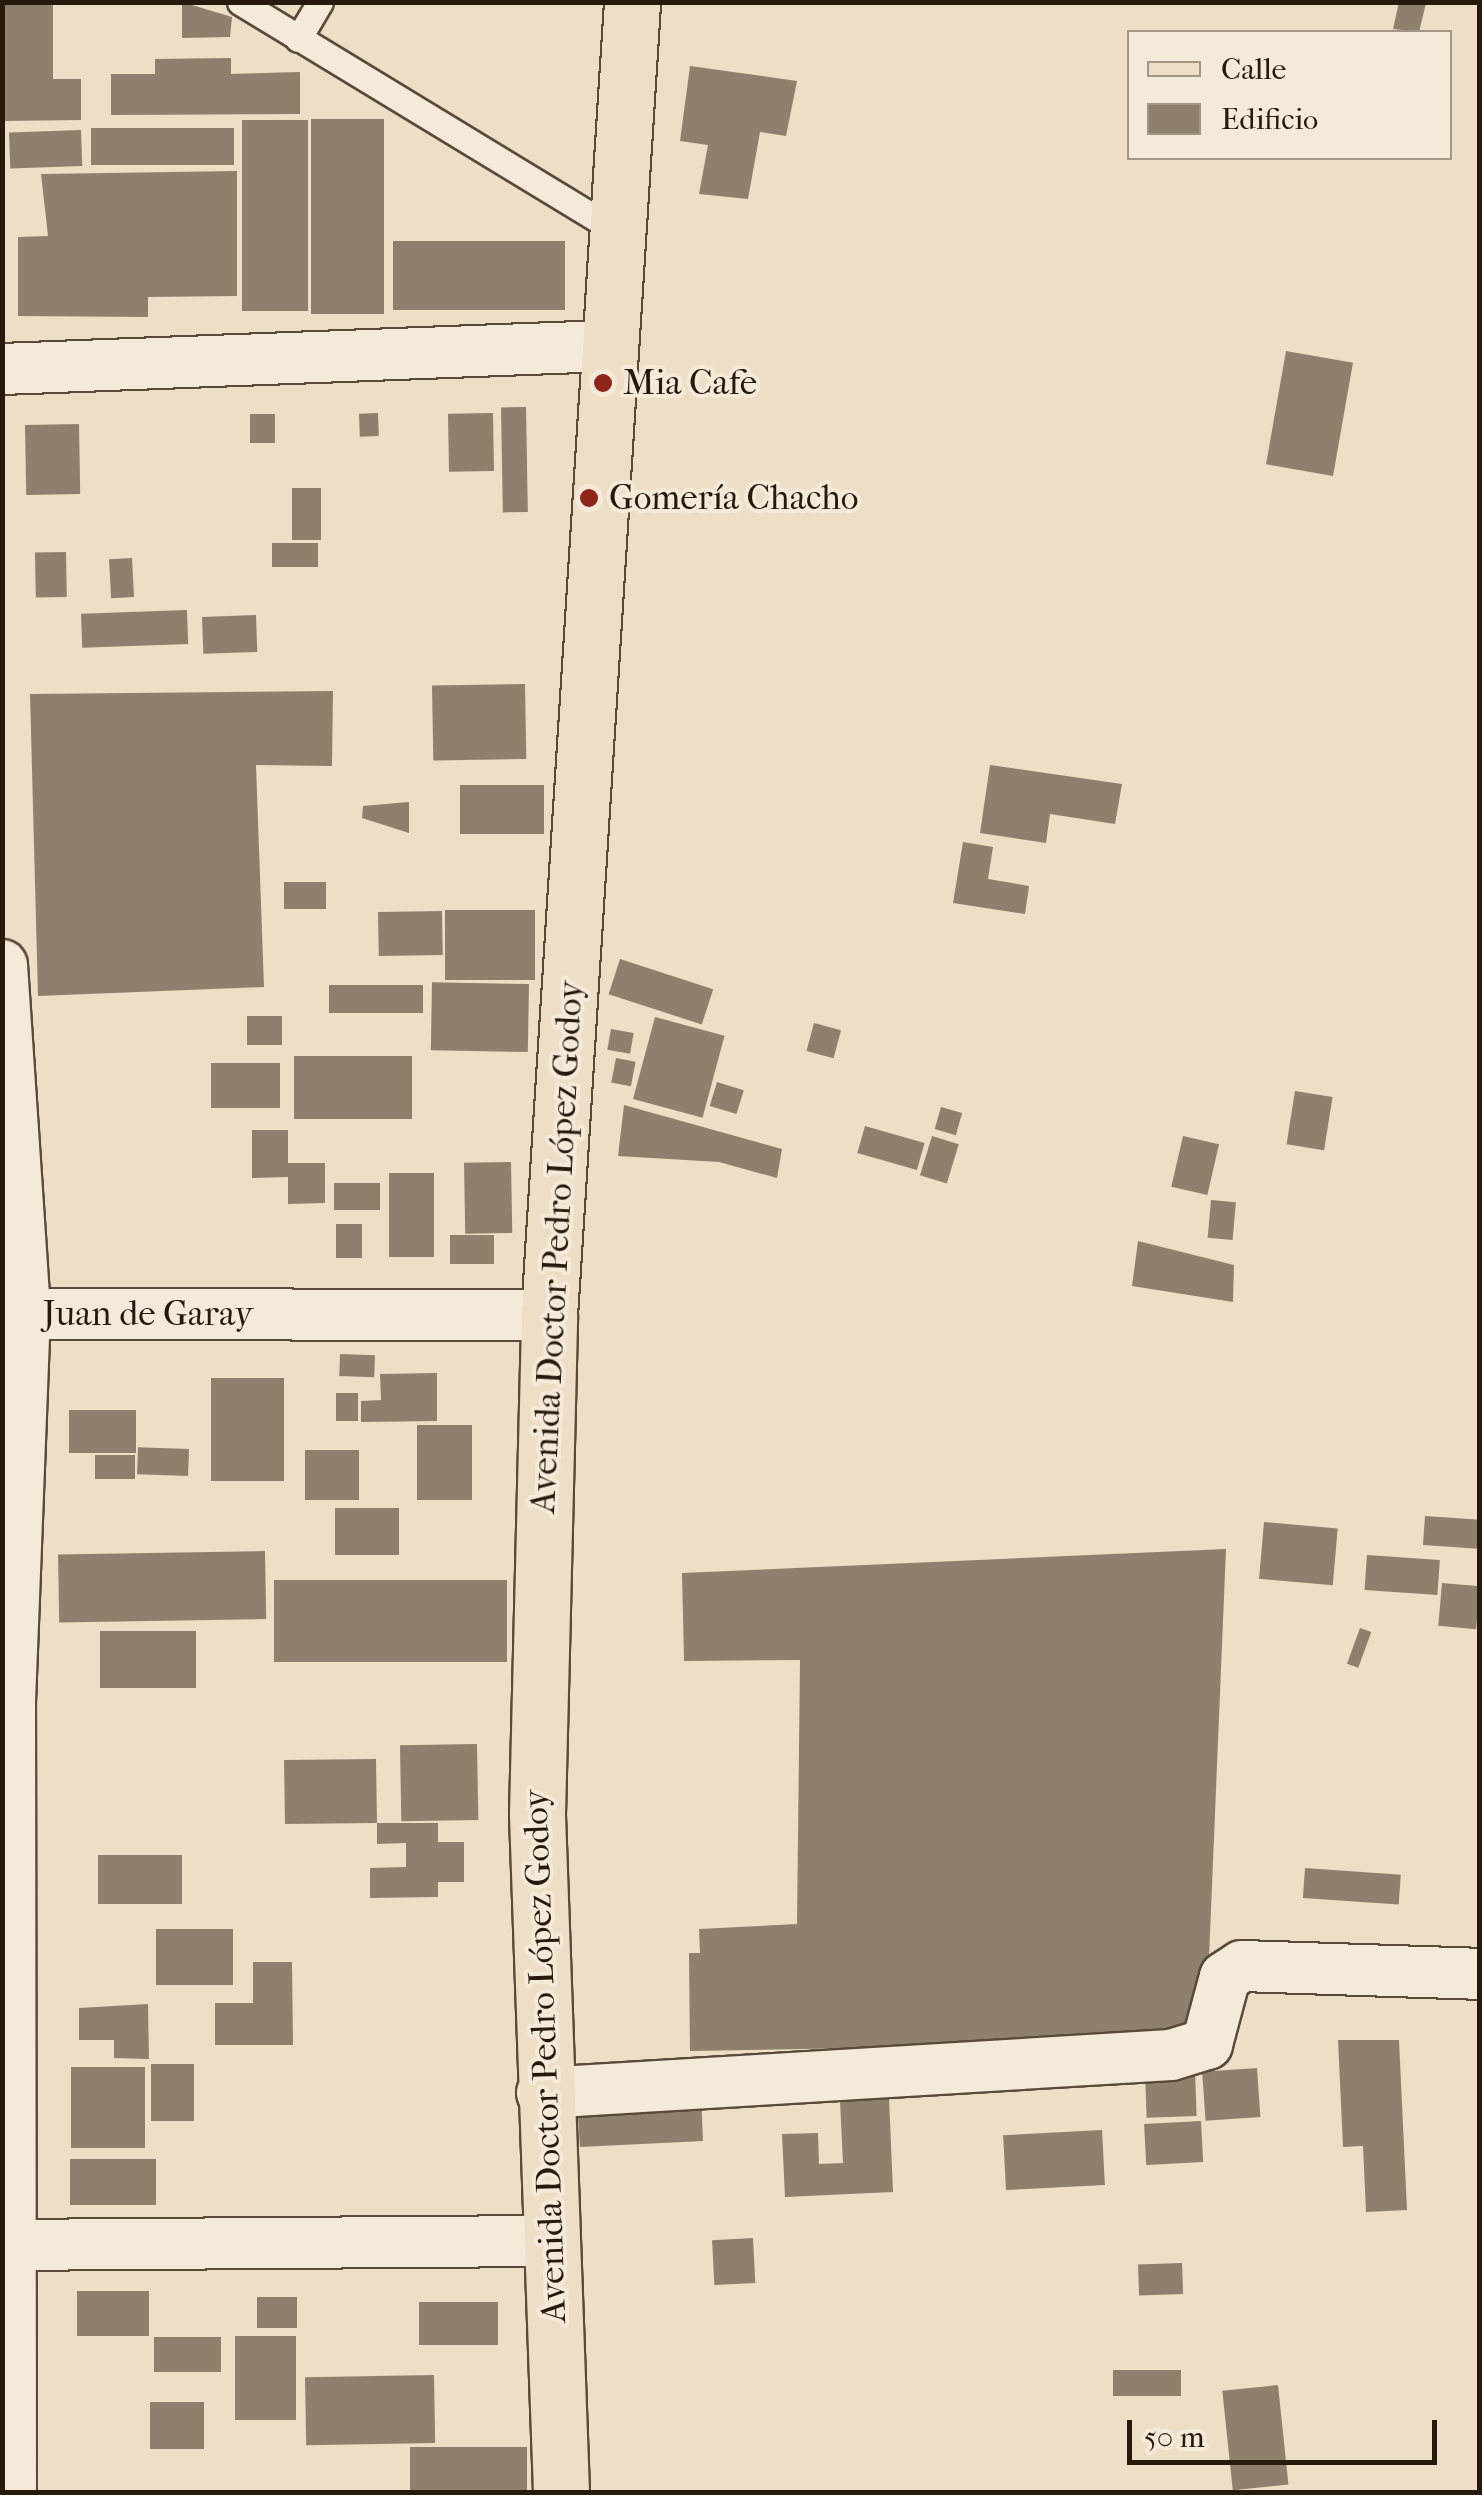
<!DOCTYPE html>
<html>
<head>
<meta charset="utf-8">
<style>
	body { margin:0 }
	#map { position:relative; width:1482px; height:2495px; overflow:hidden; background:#efdec6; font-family:"IM FELL French Canon",serif }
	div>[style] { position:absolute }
	.building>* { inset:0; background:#8f7f6d; transform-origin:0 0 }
	.roads { filter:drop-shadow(2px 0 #594a3a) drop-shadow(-2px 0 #594a3a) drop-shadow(0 2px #594a3a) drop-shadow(0 -2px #594a3a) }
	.lane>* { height:25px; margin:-12.5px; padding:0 12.5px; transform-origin:12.5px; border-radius:12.5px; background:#f5eada }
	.street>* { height:50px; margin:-25px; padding:0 25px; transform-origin:25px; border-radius:25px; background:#f5eada }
	.primary>* { height:55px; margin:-27.5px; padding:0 27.5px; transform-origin:27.5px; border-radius:27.5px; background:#efdec6 }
	.dots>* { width:28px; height:28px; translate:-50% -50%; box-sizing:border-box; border:5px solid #f5eada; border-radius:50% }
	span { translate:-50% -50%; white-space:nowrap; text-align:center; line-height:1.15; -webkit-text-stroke:8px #f5eada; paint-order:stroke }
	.poi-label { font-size:35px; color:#27190c }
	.left { translate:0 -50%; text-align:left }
	.street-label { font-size:35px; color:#27190c }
	.frame { position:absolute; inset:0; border:5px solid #27190c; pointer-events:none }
	.legend { position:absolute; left:1127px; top:30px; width:325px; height:130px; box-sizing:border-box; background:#f5eada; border:2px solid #a39688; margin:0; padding:12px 18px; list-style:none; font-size:30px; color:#27190c }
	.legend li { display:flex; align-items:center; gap:20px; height:50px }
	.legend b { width:50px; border:2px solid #a39688 }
	.scale { position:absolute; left:1127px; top:2420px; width:310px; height:45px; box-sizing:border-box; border:5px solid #27190c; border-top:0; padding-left:12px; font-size:30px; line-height:35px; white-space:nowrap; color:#27190c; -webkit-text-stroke:8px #f5eada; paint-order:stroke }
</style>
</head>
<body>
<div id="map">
	<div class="building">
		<i style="clip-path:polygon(5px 2px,53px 2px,53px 79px,81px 79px,81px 120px,5px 121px)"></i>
		<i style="clip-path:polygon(182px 2px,232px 17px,230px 37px,182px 38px)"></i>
		<i style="clip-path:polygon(1399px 2px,1426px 3px,1419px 32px,1393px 29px)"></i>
		<i style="clip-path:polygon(231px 58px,231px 74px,300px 72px,300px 114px,111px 115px,111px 74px,155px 74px,155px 59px)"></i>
		<i style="clip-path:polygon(690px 66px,797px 81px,786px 136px,760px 132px,748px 199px,699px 194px,708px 145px,680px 141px)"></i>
		<i style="left:384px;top:119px;width:195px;height:73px;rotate:90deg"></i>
		<i style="left:308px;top:120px;width:191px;height:66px;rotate:90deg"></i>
		<i style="left:234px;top:128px;width:37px;height:143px;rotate:90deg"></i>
		<i style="left:81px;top:130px;width:36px;height:72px;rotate:88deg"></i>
		<i style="clip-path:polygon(237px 171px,237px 296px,148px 297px,148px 317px,18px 316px,18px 237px,48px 236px,41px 174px)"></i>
		<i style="left:565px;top:241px;width:69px;height:172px;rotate:90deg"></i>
		<i style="left:1286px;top:351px;width:68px;height:115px;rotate:10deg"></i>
		<i style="left:526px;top:407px;width:105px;height:25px;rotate:89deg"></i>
		<i style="left:378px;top:413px;width:23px;height:19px;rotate:88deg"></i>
		<i style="left:493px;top:413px;width:58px;height:45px;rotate:89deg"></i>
		<i style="left:250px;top:414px;width:25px;height:29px"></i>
		<i style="left:79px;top:424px;width:70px;height:54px;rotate:89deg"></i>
		<i style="left:292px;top:488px;width:29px;height:52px"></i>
		<i style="left:318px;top:543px;width:24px;height:46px;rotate:90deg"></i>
		<i style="left:66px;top:552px;width:45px;height:31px;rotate:89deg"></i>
		<i style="left:132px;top:558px;width:39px;height:23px;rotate:87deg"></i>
		<i style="left:187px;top:610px;width:34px;height:106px;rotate:88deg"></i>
		<i style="left:256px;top:615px;width:37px;height:54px;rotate:88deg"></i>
		<i style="left:525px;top:684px;width:75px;height:93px;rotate:89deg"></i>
		<i style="clip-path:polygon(333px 691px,332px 766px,256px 765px,264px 987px,38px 996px,30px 694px)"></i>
		<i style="clip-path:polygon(990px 765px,1122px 784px,1115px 824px,1050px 814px,1046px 843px,980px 833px)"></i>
		<i style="left:544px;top:785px;width:49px;height:84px;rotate:90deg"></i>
		<i style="clip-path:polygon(409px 802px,409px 833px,362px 818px,363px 806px)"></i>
		<i style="clip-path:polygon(963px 842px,993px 847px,988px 879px,1029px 886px,1025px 914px,953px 903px)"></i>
		<i style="left:326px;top:882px;width:27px;height:42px;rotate:90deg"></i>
		<i style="left:535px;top:910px;width:70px;height:90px;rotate:90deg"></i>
		<i style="left:442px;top:911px;width:44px;height:64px;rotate:89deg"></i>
		<i style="left:620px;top:959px;width:98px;height:37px;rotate:18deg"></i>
		<i style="left:529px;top:984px;width:68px;height:97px;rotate:91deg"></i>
		<i style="left:329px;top:985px;width:94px;height:28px"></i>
		<i style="left:247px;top:1016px;width:35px;height:29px"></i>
		<i style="left:655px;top:1017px;width:72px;height:85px;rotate:15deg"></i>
		<i style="left:814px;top:1023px;width:28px;height:29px;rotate:15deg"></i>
		<i style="left:611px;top:1029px;width:23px;height:21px;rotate:10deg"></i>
		<i style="left:412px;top:1056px;width:63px;height:118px;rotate:90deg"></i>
		<i style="left:616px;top:1058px;width:20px;height:25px;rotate:11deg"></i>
		<i style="left:280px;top:1063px;width:45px;height:69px;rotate:90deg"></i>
		<i style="left:717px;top:1082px;width:28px;height:25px;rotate:17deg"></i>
		<i style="left:1295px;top:1091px;width:38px;height:54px;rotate:9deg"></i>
		<i style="clip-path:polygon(624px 1105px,782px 1149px,777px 1178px,719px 1162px,618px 1156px)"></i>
		<i style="left:941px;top:1107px;width:22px;height:23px;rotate:16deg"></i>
		<i style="left:865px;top:1126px;width:62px;height:28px;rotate:16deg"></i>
		<i style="clip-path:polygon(252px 1130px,288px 1130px,288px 1163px,325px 1163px,325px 1203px,288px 1204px,288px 1177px,252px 1178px)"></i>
		<i style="left:932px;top:1136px;width:28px;height:41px;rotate:17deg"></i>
		<i style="left:1183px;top:1136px;width:37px;height:52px;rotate:13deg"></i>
		<i style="left:511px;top:1162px;width:71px;height:47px;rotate:89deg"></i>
		<i style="left:389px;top:1173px;width:45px;height:84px"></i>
		<i style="left:334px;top:1183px;width:46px;height:27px"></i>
		<i style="left:1211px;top:1200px;width:25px;height:38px;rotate:5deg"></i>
		<i style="left:336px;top:1224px;width:26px;height:34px"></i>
		<i style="left:494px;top:1235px;width:29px;height:44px;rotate:90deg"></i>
		<i style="clip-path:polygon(1138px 1241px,1234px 1265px,1233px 1302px,1132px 1286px)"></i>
		<i style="left:340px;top:1354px;width:35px;height:22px;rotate:2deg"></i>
		<i style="clip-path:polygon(437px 1373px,437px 1421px,361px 1422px,361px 1401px,381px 1400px,380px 1374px)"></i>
		<i style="left:284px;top:1378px;width:103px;height:73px;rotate:90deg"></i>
		<i style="left:336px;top:1393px;width:22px;height:28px"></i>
		<i style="left:136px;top:1410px;width:43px;height:67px;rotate:90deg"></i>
		<i style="left:472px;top:1425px;width:75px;height:55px;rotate:90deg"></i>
		<i style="left:189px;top:1449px;width:27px;height:51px;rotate:92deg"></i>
		<i style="left:359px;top:1450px;width:50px;height:54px;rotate:90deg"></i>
		<i style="left:95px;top:1455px;width:40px;height:24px"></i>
		<i style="left:335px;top:1508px;width:64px;height:47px"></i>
		<i style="left:1425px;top:1516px;width:55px;height:29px;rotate:4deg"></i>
		<i style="left:1264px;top:1522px;width:74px;height:57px;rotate:5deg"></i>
		<i style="clip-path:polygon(1226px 1549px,1206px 2030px,1187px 2042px,690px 2051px,689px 1953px,700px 1953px,699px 1929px,797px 1924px,800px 1660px,684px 1661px,682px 1573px)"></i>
		<i style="left:265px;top:1551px;width:68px;height:207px;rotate:89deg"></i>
		<i style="left:1367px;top:1555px;width:73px;height:35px;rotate:4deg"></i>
		<i style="left:507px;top:1580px;width:82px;height:233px;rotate:90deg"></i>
		<i style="left:1442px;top:1583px;width:38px;height:43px;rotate:5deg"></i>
		<i style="left:1360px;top:1628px;width:12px;height:38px;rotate:20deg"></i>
		<i style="left:196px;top:1631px;width:57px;height:96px;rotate:90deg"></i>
		<i style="left:477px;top:1744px;width:76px;height:77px;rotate:89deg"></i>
		<i style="clip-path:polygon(376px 1759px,377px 1823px,438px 1823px,438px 1842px,464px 1842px,464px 1882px,438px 1882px,438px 1897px,370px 1898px,370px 1868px,406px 1867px,406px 1843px,377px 1844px,377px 1823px,285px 1824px,284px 1760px)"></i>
		<i style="left:182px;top:1855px;width:49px;height:84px;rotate:90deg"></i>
		<i style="left:1305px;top:1868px;width:96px;height:30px;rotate:4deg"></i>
		<i style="left:233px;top:1929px;width:56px;height:77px;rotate:90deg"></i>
		<i style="clip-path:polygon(253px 1962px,292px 1962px,293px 2045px,215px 2045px,215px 2003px,253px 2003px)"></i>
		<i style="clip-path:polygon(148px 2004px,149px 2059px,114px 2058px,114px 2040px,79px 2040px,79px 2008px)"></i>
		<i style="clip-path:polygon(1338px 2040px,1399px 2040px,1407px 2210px,1366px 2212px,1363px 2146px,1343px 2147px)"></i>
		<i style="left:151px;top:2064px;width:43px;height:57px"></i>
		<i style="left:71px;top:2067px;width:74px;height:81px"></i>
		<i style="left:1257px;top:2068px;width:49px;height:55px;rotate:86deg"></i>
		<i style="left:1195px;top:2070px;width:46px;height:50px;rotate:88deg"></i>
		<i style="clip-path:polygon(701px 2092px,703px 2141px,580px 2147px,578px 2117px,633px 2114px,634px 2098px)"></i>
		<i style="clip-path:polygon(889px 2097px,893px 2192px,785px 2197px,782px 2134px,818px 2133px,819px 2164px,843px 2163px,840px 2100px)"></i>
		<i style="left:1201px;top:2121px;width:41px;height:57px;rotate:87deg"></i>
		<i style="left:1102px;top:2130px;width:55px;height:99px;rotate:87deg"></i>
		<i style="left:70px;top:2159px;width:86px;height:46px"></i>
		<i style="left:753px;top:2238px;width:45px;height:41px;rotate:87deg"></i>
		<i style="left:1182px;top:2263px;width:31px;height:44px;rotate:88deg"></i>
		<i style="left:77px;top:2291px;width:72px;height:45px"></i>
		<i style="left:257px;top:2297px;width:40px;height:31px"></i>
		<i style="left:498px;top:2302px;width:43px;height:79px;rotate:90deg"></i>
		<i style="left:235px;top:2336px;width:61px;height:84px"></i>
		<i style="left:221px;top:2337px;width:35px;height:67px;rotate:90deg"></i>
		<i style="left:1181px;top:2370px;width:26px;height:68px;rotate:90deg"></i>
		<i style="left:434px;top:2375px;width:68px;height:129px;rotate:89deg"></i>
		<i style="left:1278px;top:2385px;width:100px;height:56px;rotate:84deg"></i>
		<i style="left:150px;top:2402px;width:54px;height:47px"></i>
		<i style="left:527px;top:2447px;width:45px;height:117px;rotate:90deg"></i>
	</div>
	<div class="roads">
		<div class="lane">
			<i style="left:240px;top:2px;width:445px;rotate:31.3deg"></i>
			<i style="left:298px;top:39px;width:43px;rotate:-59.3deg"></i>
		</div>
		<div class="street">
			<i style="left:2px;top:369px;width:605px;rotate:-2.18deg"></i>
			<i style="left:2px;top:965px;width:350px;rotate:86.2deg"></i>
			<i style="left:542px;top:2093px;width:630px;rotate:-3.46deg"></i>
			<i style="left:1171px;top:2055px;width:38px;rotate:-17deg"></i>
			<i style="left:1207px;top:2044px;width:69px;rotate:-75deg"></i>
			<i style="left:1225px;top:1977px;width:20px;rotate:-33deg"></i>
			<i style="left:1242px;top:1966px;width:238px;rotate:1.9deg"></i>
			<i style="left:2px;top:2245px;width:546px;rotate:-0.42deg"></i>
			<i style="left:11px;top:2492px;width:790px;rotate:-90.07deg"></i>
			<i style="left:10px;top:1702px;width:388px;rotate:-87.8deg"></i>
			<i style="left:25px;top:1314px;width:524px;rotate:0.11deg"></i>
		</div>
		<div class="primary">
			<i style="left:561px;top:2492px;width:678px;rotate:-92.03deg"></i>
			<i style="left:537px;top:1814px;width:499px;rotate:-88.6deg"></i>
			<i style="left:549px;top:1315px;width:1316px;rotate:-86.38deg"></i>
		</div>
	</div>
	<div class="dots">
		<i style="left:603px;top:383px;background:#8f2418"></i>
		<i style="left:589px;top:498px;background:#8f2418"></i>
	</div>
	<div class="poi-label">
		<span class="left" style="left:623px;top:383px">Mia Cafe</span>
		<span class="left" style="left:609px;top:498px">Gomería Chacho</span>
	</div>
	<div class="street-label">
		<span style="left:557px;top:1247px;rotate:-87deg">Avenida Doctor Pedro López Godoy</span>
		<span style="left:148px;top:1314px">Juan de Garay</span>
		<span style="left:545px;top:2056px;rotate:-92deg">Avenida Doctor Pedro López Godoy</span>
	</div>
	<div class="frame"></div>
	<ul class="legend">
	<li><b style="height:12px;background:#efdec6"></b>Calle</li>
	<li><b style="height:28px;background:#8f7f6d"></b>Edificio</li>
	</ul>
	<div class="scale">50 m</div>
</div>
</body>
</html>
